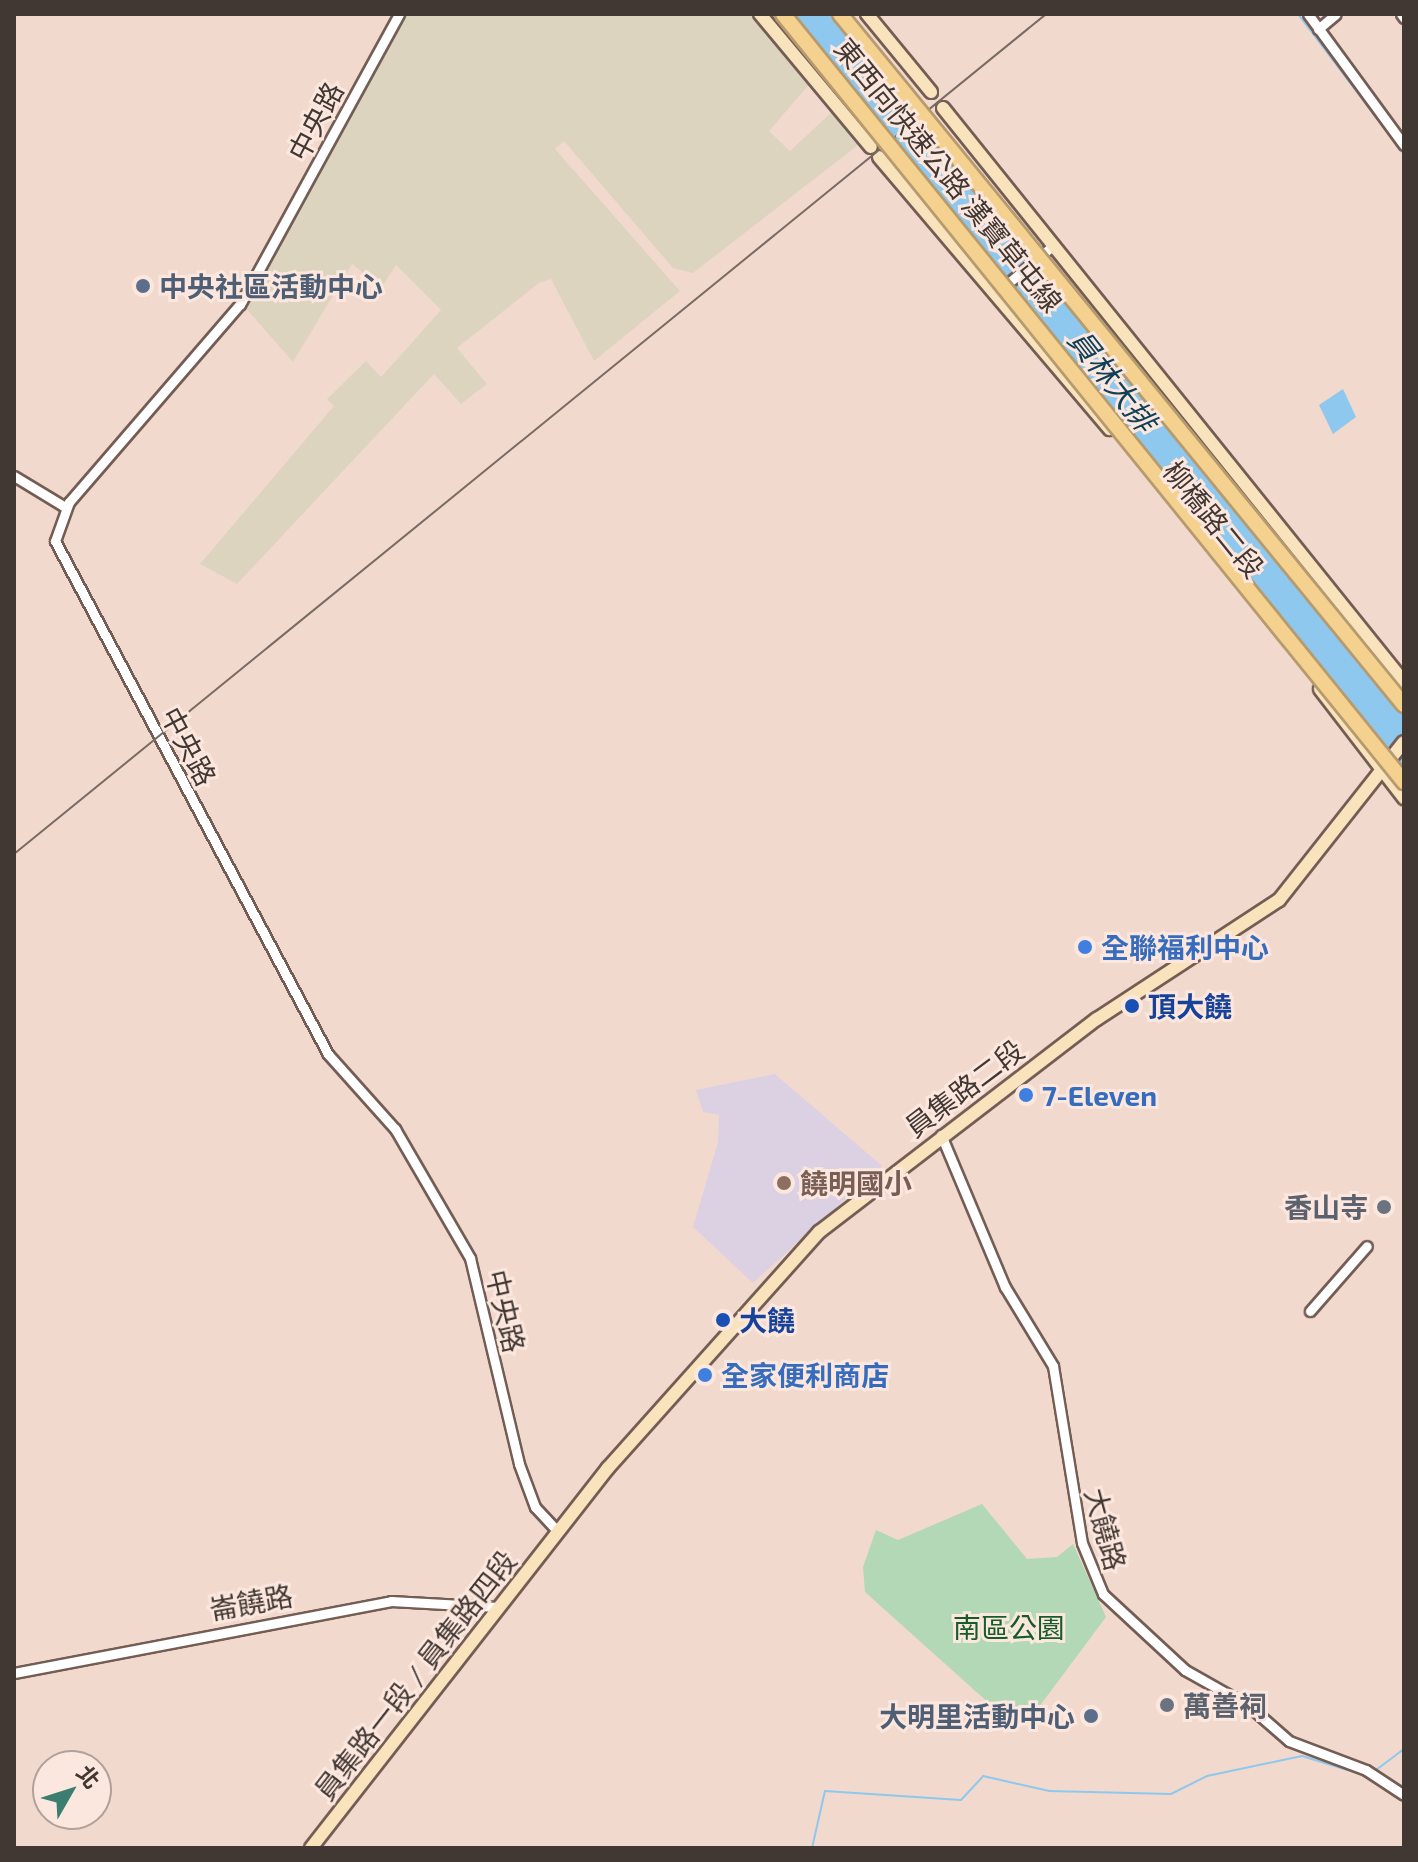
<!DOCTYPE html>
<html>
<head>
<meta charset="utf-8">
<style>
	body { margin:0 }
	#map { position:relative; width:1418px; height:1862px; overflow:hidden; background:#f2d9ce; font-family:"Exo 2","Noto Sans TC",sans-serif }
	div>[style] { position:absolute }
	.industrial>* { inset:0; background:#ddd4bf }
	.education>* { inset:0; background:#dcd0e3 }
	.green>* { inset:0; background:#b2d8b6 }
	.water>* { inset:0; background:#8ec8ee }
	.stream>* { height:2px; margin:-1px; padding:0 1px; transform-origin:1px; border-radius:1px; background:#8ec8ee }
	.roads { filter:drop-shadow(2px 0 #735d54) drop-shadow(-2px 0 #735d54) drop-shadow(0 2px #735d54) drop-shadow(0 -2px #735d54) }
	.minor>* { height:9px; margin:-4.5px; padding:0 4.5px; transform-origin:4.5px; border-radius:4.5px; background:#fff }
	.major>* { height:12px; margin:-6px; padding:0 6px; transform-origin:6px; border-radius:6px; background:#f9e3bc }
	.rail>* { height:2px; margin:-1px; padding:0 1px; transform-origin:1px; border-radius:1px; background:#796a64 }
	.bridges { filter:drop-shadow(2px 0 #b69b6f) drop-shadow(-2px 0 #b69b6f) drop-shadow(0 2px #b69b6f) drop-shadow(0 -2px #b69b6f) }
	.highway-bridge>* { height:14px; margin:-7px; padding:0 7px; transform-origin:7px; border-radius:7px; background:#f5d18f }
	.dots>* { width:22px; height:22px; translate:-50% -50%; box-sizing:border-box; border:4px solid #fce7de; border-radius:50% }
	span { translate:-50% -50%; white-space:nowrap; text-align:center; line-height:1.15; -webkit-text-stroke:6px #fce7de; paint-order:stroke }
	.street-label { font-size:28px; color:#413733 }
	.service-label { font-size:28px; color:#4e5e75; font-weight:700 }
	.left { translate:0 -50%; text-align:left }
	.right { translate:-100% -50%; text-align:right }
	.shop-label { font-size:28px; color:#366cbe; font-weight:700 }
	.transit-label { font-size:28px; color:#164399; font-weight:700 }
	.education-label { font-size:28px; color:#785e54; font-weight:700 }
	.worship-label { font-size:28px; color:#5b616d; font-weight:700 }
	.park-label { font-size:28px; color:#145d28 }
	.water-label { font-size:30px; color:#114059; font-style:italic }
	.frame { position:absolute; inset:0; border:16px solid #413733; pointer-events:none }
	.north { position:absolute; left:32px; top:1750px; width:80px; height:80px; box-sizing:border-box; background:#fce7de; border:2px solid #b1a19a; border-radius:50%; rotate:51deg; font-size:22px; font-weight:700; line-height:32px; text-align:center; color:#413733 }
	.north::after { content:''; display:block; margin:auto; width:28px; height:36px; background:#3b7e70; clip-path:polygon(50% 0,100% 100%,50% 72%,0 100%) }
</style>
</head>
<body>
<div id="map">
	<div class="industrial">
		<i style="clip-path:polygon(403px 14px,757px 14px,813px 80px,769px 131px,790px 151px,835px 109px,862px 142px,693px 273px,673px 268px,564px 141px,555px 149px,680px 291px,594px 361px,551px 279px,539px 283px,457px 348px,487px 384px,461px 404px,434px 374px,237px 584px,200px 564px,334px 406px,327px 399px,366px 361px,381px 377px,441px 310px,396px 265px,381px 288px,352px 264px,293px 362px,243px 305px)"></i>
	</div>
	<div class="education">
		<i style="clip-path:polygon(775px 1074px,882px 1166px,753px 1283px,693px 1227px,718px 1142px,719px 1115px,703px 1112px,696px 1090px)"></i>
	</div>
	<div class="green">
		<i style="clip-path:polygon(982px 1504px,1027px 1559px,1057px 1557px,1073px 1544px,1106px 1617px,1027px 1723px,1011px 1723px,865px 1592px,863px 1567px,876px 1530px,898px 1540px)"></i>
	</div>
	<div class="water">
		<i style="clip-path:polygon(790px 14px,835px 14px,1397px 702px,1404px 713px,1404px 767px)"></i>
		<i style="clip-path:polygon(1343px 389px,1356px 417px,1333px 434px,1319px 405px)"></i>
	</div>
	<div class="stream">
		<i style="left:1298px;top:14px;width:176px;rotate:52.9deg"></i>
		<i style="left:1376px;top:1770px;width:35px;rotate:-37deg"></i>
		<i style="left:812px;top:1848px;width:58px;rotate:-77.2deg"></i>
		<i style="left:825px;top:1791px;width:136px;rotate:3.8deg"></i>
		<i style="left:961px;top:1800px;width:33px;rotate:-47deg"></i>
		<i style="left:983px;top:1776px;width:68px;rotate:12.8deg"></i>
		<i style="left:1049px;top:1791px;width:122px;rotate:1.4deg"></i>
		<i style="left:1171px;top:1794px;width:40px;rotate:-26.6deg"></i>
		<i style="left:1207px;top:1776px;width:97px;rotate:-11.9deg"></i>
		<i style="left:1302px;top:1756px;width:68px;rotate:17.1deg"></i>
	</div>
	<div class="roads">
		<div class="minor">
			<i style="left:399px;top:14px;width:331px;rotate:118.7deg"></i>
			<i style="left:240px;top:304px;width:262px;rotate:130.8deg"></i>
			<i style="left:69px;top:502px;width:41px;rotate:109.7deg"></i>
			<i style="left:55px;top:541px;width:581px;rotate:61.98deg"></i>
			<i style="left:328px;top:1054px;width:101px;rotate:48.2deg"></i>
			<i style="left:395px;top:1129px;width:149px;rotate:59.8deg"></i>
			<i style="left:470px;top:1258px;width:212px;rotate:76.6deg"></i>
			<i style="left:519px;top:1464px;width:46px;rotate:69.6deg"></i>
			<i style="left:535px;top:1507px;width:33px;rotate:47deg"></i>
			<i style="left:1308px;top:14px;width:162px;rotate:53.8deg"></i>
			<i style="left:1401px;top:14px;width:5px;rotate:53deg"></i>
			<i style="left:1318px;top:29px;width:23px;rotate:-40deg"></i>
			<i style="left:1000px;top:290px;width:65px;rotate:-40deg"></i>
			<i style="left:14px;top:476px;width:60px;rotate:31.3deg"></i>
			<i style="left:941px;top:1135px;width:165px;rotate:67.2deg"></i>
			<i style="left:1005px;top:1287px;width:92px;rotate:58.7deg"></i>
			<i style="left:1053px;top:1366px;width:179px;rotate:80.7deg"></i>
			<i style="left:1082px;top:1543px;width:55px;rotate:67.6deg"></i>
			<i style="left:1103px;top:1594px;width:112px;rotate:42.8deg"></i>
			<i style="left:1185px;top:1670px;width:73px;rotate:29.4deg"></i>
			<i style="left:1249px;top:1706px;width:53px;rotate:41.2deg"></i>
			<i style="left:1289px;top:1741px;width:82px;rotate:20.6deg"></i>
			<i style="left:1366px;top:1770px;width:45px;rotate:33.3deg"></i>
			<i style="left:1310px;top:1311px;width:86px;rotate:-48.8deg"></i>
			<i style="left:14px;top:1673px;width:384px;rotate:-10.8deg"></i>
			<i style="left:391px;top:1601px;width:107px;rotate:3.2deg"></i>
		</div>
		<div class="major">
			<i style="left:760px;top:14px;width:173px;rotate:50.2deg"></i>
			<i style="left:867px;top:14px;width:101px;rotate:50.6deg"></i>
			<i style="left:943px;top:108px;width:736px;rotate:51.23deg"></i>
			<i style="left:879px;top:157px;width:357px;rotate:49.7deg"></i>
			<i style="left:1320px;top:689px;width:138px;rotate:52.4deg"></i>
			<i style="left:311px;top:1848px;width:482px;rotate:-52deg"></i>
			<i style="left:608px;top:1468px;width:317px;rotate:-48.2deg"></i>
			<i style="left:819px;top:1232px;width:350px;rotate:-37.5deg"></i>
			<i style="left:1097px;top:1019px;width:217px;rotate:-33.2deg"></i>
			<i style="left:1279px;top:900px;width:201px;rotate:-51.7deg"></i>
		</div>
	</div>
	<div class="rail">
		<i style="left:14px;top:854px;width:1331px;rotate:-39.14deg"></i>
	</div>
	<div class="bridges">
		<div class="highway-bridge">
			<i style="left:783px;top:14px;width:988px;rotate:51.04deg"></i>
			<i style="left:840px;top:14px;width:892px;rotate:50.78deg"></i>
		</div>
	</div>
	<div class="dots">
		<i style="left:143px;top:286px;background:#5c6f8a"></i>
		<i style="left:1085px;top:947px;background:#3f7fe0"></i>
		<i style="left:1132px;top:1006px;background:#1a4fb4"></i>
		<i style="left:1026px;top:1095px;background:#3f7fe0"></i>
		<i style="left:784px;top:1183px;background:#8d6e63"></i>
		<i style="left:1384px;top:1207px;background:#6b7280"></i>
		<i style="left:723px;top:1320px;background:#1a4fb4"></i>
		<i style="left:705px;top:1375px;background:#3f7fe0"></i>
		<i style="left:1167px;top:1705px;background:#6b7280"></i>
		<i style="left:1091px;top:1716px;background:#5c6f8a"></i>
	</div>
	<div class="street-label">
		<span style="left:315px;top:121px;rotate:-62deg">中央路</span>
		<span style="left:949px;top:175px;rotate:51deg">東西向快速公路 漢寶草屯線</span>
		<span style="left:1214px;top:519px;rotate:51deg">柳橋路二段</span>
		<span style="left:189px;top:746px;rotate:62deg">中央路</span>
		<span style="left:964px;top:1088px;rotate:-37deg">員集路二段</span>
		<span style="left:506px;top:1311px;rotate:77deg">中央路</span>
		<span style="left:1106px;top:1529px;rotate:75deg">大饒路</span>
		<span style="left:251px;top:1602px;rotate:-10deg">崙饒路</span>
		<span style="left:415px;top:1675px;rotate:-52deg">員集路一段 / 員集路四段</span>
	</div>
	<div class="service-label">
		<span class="left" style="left:159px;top:286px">中央社區活動中心</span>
		<span class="right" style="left:1075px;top:1716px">大明里活動中心</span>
	</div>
	<div class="shop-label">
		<span class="left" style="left:1101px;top:947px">全聯福利中心</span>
		<span class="left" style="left:1042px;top:1095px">7-Eleven</span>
		<span class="left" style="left:721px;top:1375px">全家便利商店</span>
	</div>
	<div class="transit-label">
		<span class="left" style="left:1148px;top:1006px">頂大饒</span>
		<span class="left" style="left:739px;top:1320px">大饒</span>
	</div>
	<div class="education-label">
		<span class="left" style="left:800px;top:1183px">饒明國小</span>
	</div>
	<div class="worship-label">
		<span class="right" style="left:1368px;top:1207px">香山寺</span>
		<span class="left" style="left:1183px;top:1705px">萬善祠</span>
	</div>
	<div class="park-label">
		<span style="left:1009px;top:1627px">南區公園</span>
	</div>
	<div class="water-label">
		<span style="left:1113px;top:380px;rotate:52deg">員林大排</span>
	</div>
	<div class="frame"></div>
	<div class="north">北</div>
</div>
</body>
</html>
